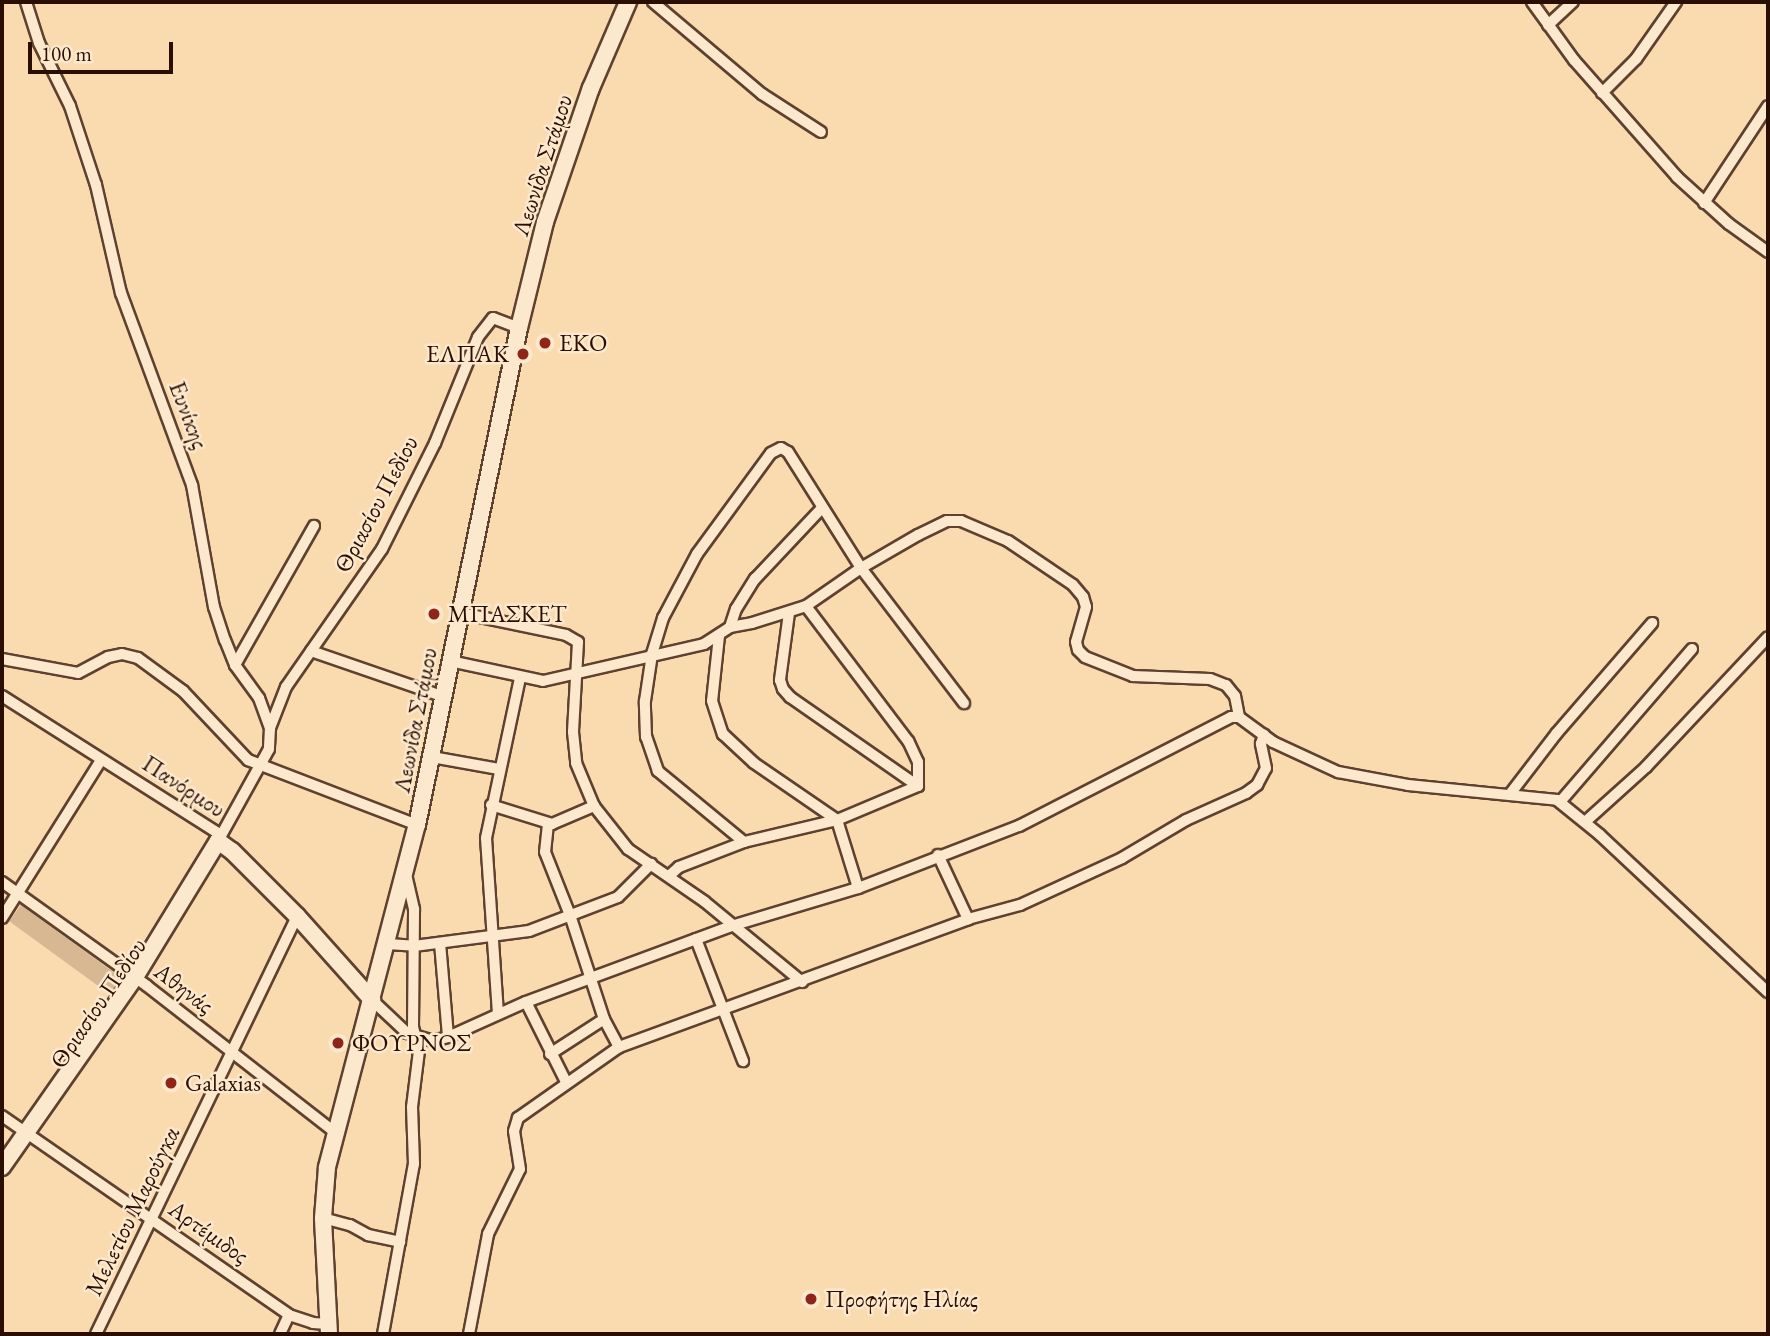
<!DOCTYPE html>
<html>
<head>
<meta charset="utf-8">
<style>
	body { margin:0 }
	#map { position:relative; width:1770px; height:1336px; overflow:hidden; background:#fadbb0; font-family:"EB Garamond",serif }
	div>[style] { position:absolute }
	.green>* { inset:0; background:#d7b892; transform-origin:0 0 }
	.roads { filter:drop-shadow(2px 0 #5e412e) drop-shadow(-2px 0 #5e412e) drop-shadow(0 2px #5e412e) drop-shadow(0 -2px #5e412e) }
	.street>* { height:10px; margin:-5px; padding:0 5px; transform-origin:5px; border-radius:5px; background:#fce8cc }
	.secondary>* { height:16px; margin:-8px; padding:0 8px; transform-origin:8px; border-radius:8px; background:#fce8cc }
	.dots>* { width:19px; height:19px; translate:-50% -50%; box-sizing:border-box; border:4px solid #fce8cc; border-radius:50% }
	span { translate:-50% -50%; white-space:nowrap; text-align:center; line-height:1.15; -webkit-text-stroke:5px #fce8cc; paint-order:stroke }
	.street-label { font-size:24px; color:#2a0e02 }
	.poi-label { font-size:24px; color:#2a0e02 }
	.left { translate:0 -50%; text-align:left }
	.right { translate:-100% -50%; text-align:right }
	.frame { position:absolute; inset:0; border:4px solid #2a0e02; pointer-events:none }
	.scale { position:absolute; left:28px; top:42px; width:145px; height:32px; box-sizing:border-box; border:4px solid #2a0e02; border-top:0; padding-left:9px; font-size:21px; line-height:24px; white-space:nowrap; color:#2a0e02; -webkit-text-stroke:5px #fce8cc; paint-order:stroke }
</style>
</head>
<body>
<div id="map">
	<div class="green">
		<i style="left:21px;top:905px;width:128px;height:20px;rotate:36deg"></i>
	</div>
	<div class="roads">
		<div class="street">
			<i style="left:26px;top:2px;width:43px;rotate:72.4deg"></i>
			<i style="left:39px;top:43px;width:70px;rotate:63.8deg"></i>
			<i style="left:70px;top:106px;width:83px;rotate:71.8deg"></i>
			<i style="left:96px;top:185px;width:111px;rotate:77deg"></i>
			<i style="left:121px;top:293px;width:205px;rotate:69.7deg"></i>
			<i style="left:192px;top:485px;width:124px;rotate:79.8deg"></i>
			<i style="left:214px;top:607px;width:35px;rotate:72deg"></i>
			<i style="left:225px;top:640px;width:27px;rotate:68deg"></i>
			<i style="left:235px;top:665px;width:41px;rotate:54deg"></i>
			<i style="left:259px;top:698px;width:32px;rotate:70deg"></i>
			<i style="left:270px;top:728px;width:21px;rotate:93deg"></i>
			<i style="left:269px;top:749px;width:105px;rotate:119deg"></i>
			<i style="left:653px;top:2px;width:143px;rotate:40.2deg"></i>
			<i style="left:762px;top:94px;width:70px;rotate:32.8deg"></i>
			<i style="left:1532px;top:2px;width:72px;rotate:54.1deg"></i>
			<i style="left:1574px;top:60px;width:156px;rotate:48.6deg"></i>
			<i style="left:1677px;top:177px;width:70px;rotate:42.1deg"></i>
			<i style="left:1729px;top:224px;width:48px;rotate:35.7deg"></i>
			<i style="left:1548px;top:25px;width:34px;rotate:-43deg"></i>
			<i style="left:1602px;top:93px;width:48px;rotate:-45deg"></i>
			<i style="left:1636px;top:59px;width:70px;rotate:-54.9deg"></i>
			<i style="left:1704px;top:203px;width:116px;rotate:-56.6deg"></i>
			<i style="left:461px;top:613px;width:107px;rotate:11.8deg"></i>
			<i style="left:566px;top:635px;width:14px;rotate:30deg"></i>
			<i style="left:578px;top:642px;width:90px;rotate:93.2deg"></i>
			<i style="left:573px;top:732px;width:31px;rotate:84deg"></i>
			<i style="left:576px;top:763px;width:47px;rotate:67.3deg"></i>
			<i style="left:594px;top:806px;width:55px;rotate:51.7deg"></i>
			<i style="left:628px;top:849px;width:93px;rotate:34.5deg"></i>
			<i style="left:705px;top:902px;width:126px;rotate:39.5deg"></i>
			<i style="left:789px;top:613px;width:68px;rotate:97.7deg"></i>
			<i style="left:780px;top:680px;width:9px;rotate:72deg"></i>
			<i style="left:783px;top:689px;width:11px;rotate:49deg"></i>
			<i style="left:790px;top:697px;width:156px;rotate:34.8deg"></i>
			<i style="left:730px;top:627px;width:19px;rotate:-72deg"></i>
			<i style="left:736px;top:609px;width:36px;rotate:-58deg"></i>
			<i style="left:755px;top:579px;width:96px;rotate:-46.7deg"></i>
			<i style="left:719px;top:636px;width:65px;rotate:96.1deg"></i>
			<i style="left:712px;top:701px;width:35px;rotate:72deg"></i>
			<i style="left:723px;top:734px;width:42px;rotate:43.1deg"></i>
			<i style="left:754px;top:763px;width:101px;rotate:34.5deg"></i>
			<i style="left:837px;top:820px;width:71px;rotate:72.8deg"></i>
			<i style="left:311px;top:651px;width:139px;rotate:19deg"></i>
			<i style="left:2px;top:659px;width:77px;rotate:10.4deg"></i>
			<i style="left:78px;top:673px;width:34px;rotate:-28deg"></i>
			<i style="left:108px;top:657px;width:14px;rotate:-12deg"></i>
			<i style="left:122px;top:654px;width:16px;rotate:14deg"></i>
			<i style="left:138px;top:658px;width:56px;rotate:36.3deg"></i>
			<i style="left:183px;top:691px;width:95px;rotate:46.7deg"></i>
			<i style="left:248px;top:760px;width:181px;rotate:21deg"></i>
			<i style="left:450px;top:661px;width:95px;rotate:12.1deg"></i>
			<i style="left:543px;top:681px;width:165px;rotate:-12.9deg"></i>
			<i style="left:704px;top:644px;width:31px;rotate:-33deg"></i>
			<i style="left:730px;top:627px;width:22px;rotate:-10deg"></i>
			<i style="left:752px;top:623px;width:57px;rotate:-17.5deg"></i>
			<i style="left:806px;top:606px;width:67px;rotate:-34.6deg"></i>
			<i style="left:861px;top:568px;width:66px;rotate:-30.1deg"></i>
			<i style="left:918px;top:535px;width:32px;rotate:-26deg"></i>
			<i style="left:947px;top:521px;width:14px"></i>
			<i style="left:961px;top:521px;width:51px;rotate:23.1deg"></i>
			<i style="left:1008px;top:541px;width:78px;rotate:34.1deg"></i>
			<i style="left:1073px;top:585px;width:16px;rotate:50deg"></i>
			<i style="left:1083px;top:597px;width:10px;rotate:73deg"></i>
			<i style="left:1086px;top:607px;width:36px;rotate:106deg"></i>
			<i style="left:1076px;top:642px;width:8px;rotate:76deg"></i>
			<i style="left:1078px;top:650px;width:10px;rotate:45deg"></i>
			<i style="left:1085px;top:657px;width:52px;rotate:21.6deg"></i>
			<i style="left:1133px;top:676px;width:77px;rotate:2.2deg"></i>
			<i style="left:1210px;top:679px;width:17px;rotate:21deg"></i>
			<i style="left:1226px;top:685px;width:14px;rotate:51deg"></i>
			<i style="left:1235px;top:696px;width:21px;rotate:79deg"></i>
			<i style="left:235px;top:665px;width:160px;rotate:-60.4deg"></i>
			<i style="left:2px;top:696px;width:259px;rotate:32.4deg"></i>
			<i style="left:270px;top:728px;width:44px;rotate:-68.7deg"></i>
			<i style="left:286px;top:687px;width:168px;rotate:-55.2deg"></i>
			<i style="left:382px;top:549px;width:119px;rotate:-63.4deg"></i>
			<i style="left:435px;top:443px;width:114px;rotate:-67.9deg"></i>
			<i style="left:478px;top:337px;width:24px;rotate:-52deg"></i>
			<i style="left:493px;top:318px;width:28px;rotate:21deg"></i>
			<i style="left:432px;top:757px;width:68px;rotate:10.2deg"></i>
			<i style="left:1510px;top:794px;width:76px;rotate:-52.5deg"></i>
			<i style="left:1556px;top:734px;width:147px;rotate:-49.1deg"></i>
			<i style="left:1560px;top:802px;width:202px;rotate:-49.2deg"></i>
			<i style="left:491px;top:805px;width:64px;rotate:17.3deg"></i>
			<i style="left:552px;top:824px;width:46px;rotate:-23.2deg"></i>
			<i style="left:1585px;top:822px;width:82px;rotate:-42deg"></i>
			<i style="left:1646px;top:767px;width:178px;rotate:-46.8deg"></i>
			<i style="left:548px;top:824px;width:28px;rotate:96deg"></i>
			<i style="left:545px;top:852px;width:68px;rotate:68.4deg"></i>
			<i style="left:570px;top:915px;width:109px;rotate:71.9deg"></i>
			<i style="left:604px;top:1019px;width:32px;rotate:62deg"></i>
			<i style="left:744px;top:842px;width:112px;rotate:-140.5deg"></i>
			<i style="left:658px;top:771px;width:36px;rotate:-109deg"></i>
			<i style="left:646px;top:737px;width:36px;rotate:-92deg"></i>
			<i style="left:645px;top:701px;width:48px;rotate:-81.5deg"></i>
			<i style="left:652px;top:654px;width:38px;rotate:-73deg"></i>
			<i style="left:663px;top:618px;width:72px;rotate:-62deg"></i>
			<i style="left:697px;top:554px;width:125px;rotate:-53.8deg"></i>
			<i style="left:771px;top:453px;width:11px;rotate:-27deg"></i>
			<i style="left:781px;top:448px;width:8px;rotate:30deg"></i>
			<i style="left:788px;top:452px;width:137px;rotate:57.8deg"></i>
			<i style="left:861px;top:568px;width:170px;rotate:52.7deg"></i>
			<i style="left:938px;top:855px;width:71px;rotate:64.9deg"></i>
			<i style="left:670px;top:875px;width:12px;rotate:-42deg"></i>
			<i style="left:679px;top:867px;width:70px;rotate:-21deg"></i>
			<i style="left:744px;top:842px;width:96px;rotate:-13.3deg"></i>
			<i style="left:837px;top:820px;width:88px;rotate:-22.8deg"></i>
			<i style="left:918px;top:786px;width:24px;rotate:-90deg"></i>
			<i style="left:918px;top:762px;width:23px;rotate:-115deg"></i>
			<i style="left:908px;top:741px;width:169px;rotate:-127.1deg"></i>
			<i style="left:2px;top:882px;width:178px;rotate:35.6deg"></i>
			<i style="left:147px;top:986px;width:239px;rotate:37.9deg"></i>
			<i style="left:2px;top:918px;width:186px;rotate:-57.9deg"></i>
			<i style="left:696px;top:939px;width:131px;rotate:68.9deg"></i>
			<i style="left:440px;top:943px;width:94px;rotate:85.1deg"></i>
			<i style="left:388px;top:944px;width:26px;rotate:4deg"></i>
			<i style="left:414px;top:946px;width:116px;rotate:-7.4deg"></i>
			<i style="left:529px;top:931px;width:95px;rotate:-20.9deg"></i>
			<i style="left:618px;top:897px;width:47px;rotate:-45deg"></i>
			<i style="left:372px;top:1000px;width:48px;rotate:43.3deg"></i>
			<i style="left:407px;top:1033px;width:27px;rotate:17deg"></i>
			<i style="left:433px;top:1041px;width:16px;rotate:-15deg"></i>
			<i style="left:448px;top:1037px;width:85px;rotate:-24.2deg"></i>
			<i style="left:526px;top:1002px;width:219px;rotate:-20.3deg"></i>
			<i style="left:731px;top:926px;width:133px;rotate:-16.7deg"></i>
			<i style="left:858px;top:888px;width:173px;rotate:-21.1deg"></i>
			<i style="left:1019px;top:826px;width:238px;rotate:-27.2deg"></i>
			<i style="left:1231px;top:717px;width:8px"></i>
			<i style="left:1239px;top:717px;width:42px;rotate:36.3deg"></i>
			<i style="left:1273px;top:742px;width:72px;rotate:24.8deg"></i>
			<i style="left:1338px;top:772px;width:71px;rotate:10.5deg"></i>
			<i style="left:1408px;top:785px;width:150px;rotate:5.7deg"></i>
			<i style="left:1557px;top:800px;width:55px;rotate:39.1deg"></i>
			<i style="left:1600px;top:835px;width:230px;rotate:43.1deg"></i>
			<i style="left:526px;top:1002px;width:89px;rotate:63.4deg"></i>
			<i style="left:498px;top:1014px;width:176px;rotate:-93.9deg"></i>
			<i style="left:486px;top:838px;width:164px;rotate:-78deg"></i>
			<i style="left:550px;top:1054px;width:64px;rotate:-32.9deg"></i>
			<i style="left:2px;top:1116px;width:349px;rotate:34.7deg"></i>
			<i style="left:289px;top:1315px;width:25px;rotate:18deg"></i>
			<i style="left:313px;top:1323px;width:15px;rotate:4deg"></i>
			<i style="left:323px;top:1218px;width:28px;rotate:15deg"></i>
			<i style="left:350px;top:1225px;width:21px;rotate:29deg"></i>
			<i style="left:368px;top:1235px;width:33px;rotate:12deg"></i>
			<i style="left:96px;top:1334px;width:464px;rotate:-64.3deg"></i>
			<i style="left:280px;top:1334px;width:21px;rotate:-65deg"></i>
			<i style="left:383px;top:1334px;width:173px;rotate:-79.7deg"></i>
			<i style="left:414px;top:1164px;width:57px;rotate:-92deg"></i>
			<i style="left:412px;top:1107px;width:56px;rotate:-82.9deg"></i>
			<i style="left:419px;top:1051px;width:25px;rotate:-104deg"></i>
			<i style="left:413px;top:1027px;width:118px;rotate:-89.5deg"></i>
			<i style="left:414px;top:909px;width:37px;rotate:-103deg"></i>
			<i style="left:469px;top:1334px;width:102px;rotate:-79.2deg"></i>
			<i style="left:488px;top:1234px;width:72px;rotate:-63.8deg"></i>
			<i style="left:520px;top:1169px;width:38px;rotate:-99deg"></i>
			<i style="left:514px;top:1131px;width:14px;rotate:-73deg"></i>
			<i style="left:518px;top:1118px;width:123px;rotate:-35.1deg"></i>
			<i style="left:619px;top:1047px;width:372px;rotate:-20.1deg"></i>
			<i style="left:968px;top:919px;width:54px;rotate:-15.1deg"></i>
			<i style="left:1020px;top:905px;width:112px;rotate:-24.7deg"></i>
			<i style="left:1122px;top:858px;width:74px;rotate:-30.7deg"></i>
			<i style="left:1186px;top:820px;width:66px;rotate:-24.2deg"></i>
			<i style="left:1246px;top:793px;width:14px;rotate:-36deg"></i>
			<i style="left:1257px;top:785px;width:19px;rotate:-62deg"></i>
			<i style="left:1266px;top:768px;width:25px;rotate:-102deg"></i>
			<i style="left:1261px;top:744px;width:10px;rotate:-73deg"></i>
		</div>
		<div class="secondary">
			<i style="left:2px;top:1167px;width:232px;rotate:-55deg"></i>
			<i style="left:135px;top:977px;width:159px;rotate:-58.6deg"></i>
			<i style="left:218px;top:841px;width:17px;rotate:36deg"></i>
			<i style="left:232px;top:851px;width:92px;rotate:45deg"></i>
			<i style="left:297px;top:916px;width:113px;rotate:48.2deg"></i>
			<i style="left:329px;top:1334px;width:116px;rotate:-93deg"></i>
			<i style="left:323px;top:1218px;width:51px;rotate:-85.5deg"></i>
			<i style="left:327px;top:1167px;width:354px;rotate:-75.3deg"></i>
			<i style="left:417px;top:825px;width:507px;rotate:-78.4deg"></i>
			<i style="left:519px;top:328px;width:109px;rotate:-76.2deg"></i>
			<i style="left:545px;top:222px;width:142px;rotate:-71.1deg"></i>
			<i style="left:591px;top:88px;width:94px;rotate:-66.7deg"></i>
		</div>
	</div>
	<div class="dots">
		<i style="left:545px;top:343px;background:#8f2418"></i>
		<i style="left:523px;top:354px;background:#8f2418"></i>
		<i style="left:434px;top:614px;background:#8f2418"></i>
		<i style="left:338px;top:1043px;background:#8f2418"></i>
		<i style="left:171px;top:1083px;background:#8f2418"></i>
		<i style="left:811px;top:1299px;background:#8f2418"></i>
	</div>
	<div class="street-label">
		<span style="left:542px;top:165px;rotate:-72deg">Λεωνίδα Στάμου</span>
		<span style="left:189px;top:415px;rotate:69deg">Ευνίκης</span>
		<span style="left:376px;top:504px;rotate:-62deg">Θριασίου Πεδίου</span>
		<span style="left:415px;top:720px;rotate:-79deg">Λεωνίδα Στάμου</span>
		<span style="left:184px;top:786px;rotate:33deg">Πανόρμου</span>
		<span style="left:184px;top:988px;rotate:37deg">Αθηνάς</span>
		<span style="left:98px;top:1003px;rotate:-56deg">Θριασίου Πεδίου</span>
		<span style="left:132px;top:1211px;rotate:-64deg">Μελετίου Μαρούγκα</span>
		<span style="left:209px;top:1232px;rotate:35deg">Αρτέμιδος</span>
	</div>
	<div class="poi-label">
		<span class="left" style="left:559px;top:343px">EKO</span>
		<span class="right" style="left:509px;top:354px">ΕΛΠΑΚ</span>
		<span class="left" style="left:448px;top:614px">ΜΠΑΣΚΕΤ</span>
		<span class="left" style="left:352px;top:1043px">ΦΟΥΡΝΟΣ</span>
		<span class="left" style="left:185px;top:1083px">Galaxias</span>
		<span class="left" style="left:825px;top:1299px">Προφήτης Ηλίας</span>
	</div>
	<div class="frame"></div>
	<div class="scale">100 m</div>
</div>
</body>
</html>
